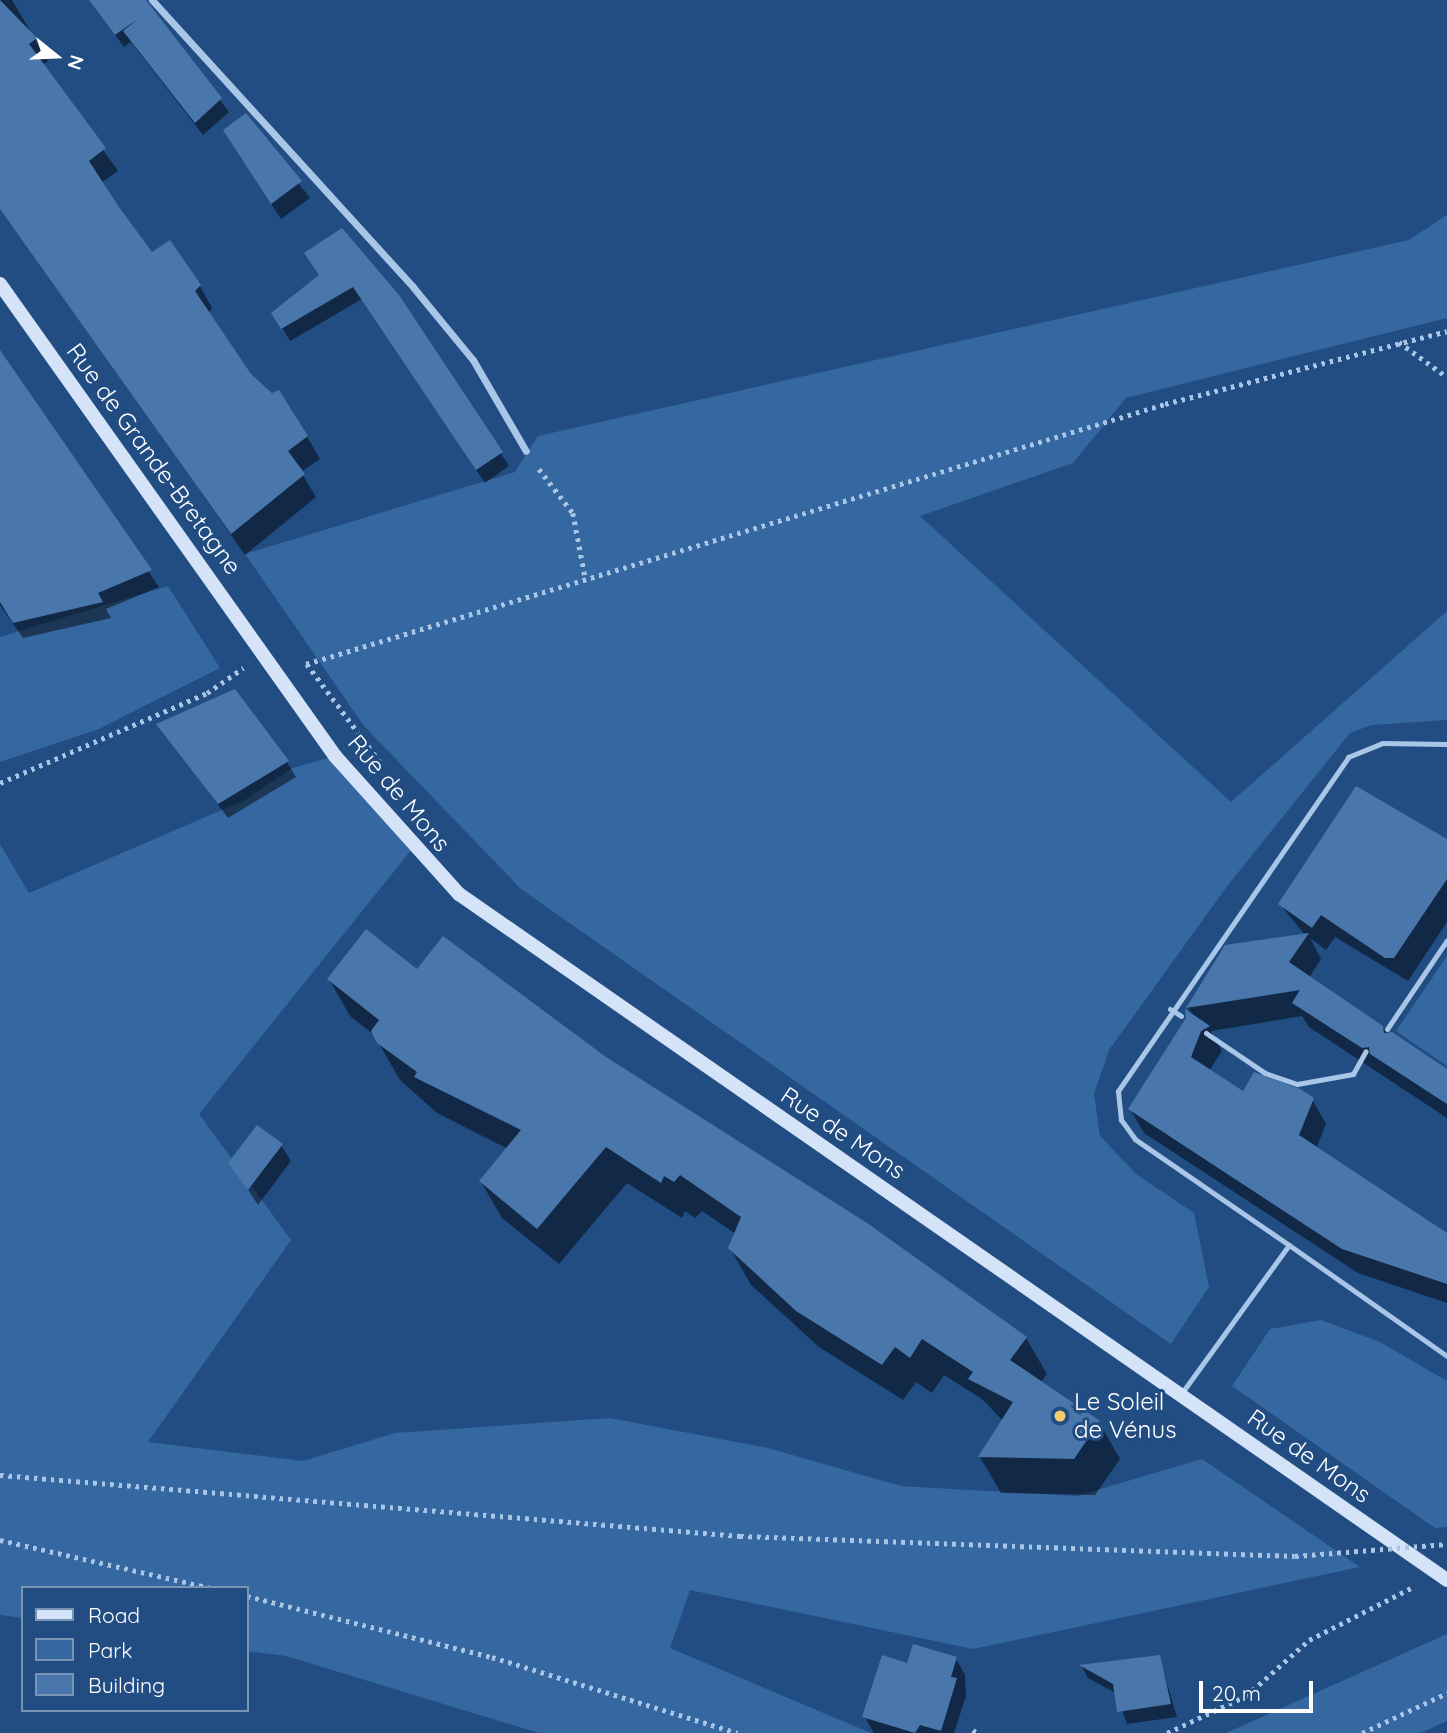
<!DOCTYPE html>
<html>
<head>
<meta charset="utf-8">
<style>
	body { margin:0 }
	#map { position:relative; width:1447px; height:1733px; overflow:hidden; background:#214d83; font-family:Quicksand,sans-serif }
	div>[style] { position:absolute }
	.green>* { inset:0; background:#3567a0 }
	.shadow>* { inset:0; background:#0007 }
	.building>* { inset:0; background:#4a77ab }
	.path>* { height:4.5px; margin-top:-2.25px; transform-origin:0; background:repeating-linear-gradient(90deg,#a9c6e8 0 3.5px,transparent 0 8.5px) }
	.service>* { height:5px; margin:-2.5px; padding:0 2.5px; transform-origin:2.5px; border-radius:2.5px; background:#a9c6e8 }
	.minor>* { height:7px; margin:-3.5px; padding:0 3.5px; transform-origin:3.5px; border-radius:3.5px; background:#a9c6e8 }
	.secondary>* { height:14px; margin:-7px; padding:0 7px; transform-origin:7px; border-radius:7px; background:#d4e3f7 }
	.path-bridge>* { height:4.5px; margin-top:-2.25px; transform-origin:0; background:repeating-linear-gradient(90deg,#a9c6e8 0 3.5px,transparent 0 8.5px) }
	.dots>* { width:19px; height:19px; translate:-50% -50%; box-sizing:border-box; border:4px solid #214d83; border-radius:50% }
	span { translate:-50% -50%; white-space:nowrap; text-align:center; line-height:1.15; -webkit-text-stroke:6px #214d83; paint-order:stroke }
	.street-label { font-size:24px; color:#fff }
	.poi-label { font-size:24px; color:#fff }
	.left { translate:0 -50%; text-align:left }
	.legend { position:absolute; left:21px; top:1586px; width:228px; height:126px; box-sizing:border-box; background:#214d83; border:2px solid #7a94b5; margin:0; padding:9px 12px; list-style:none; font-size:21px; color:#fff }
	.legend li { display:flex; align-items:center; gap:14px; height:35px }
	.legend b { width:35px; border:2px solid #7a94b5 }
	.north { position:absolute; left:21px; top:21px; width:70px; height:70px; -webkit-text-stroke:5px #214d83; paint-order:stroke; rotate:108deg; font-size:19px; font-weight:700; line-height:28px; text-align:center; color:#fff }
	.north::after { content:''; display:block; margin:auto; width:24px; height:32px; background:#fff; clip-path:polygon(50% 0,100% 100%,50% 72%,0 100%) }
	.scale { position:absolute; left:1199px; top:1681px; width:114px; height:32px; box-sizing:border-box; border:4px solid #fff; border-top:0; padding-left:9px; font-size:21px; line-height:24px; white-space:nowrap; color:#fff; -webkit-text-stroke:5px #214d83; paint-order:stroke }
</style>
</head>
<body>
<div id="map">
	<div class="green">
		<i style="clip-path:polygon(1447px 215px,1447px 318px,1126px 398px,1073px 463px,920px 516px,1231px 802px,1447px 611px,1447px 720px,1371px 725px,1350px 733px,1228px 885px,1109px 1050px,1094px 1094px,1100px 1136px,1136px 1174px,1194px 1213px,1209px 1287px,1171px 1344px,521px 889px,364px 726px,245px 554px,515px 472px,538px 436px,1409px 240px)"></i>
		<i style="clip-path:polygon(168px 586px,220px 668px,99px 729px,0 762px,0 637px)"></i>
		<i style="clip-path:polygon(335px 756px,412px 849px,199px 1114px,291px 1240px,148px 1442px,303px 1461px,395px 1433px,610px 1418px,768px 1448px,901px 1486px,1077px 1496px,1202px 1459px,1360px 1567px,973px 1649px,690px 1590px,670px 1648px,871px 1733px,539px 1733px,286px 1656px,247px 1651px,247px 1588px,23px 1588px,23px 1618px,0 1615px,0 844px,29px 893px,245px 800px,292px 768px)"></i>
		<i style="clip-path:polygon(1447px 956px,1447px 1066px,1396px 1031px)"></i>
		<i style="clip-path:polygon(1321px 1320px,1380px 1342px,1447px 1381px,1447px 1527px,1435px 1528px,1232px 1386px,1270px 1329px)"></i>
		<i style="clip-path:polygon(1447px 1634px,1447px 1721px,1421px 1733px,1226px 1733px)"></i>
	</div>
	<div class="shadow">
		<i style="clip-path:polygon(0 0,12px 0,48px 61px,43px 65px,118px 171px,101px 183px,151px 255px,200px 286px,212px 308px,208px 313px,250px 375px,290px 407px,320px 459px,301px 472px,316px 497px,245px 555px,0 205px)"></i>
		<i style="clip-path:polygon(89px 0,143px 0,229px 112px,203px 135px,131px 42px,124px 47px)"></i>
		<i style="clip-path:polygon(246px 115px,310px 198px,281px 219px,234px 147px)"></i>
		<i style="clip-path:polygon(320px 277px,397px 296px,509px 466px,485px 483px,362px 299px,290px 341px,281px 326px)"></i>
		<i style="clip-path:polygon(0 357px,159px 587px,106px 609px,111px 618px,23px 638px,0 605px)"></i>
		<i style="clip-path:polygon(159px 725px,287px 762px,296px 777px,228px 818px)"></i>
		<i style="clip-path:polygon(1447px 843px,1447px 922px,1408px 981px,1335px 937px,1326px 950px,1310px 938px,1321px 959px,1309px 978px,1447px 1071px,1447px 1118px,1309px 1027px,1302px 1016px,1211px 1031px,1222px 1051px,1209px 1071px,1243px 1094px,1312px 1099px,1326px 1124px,1316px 1149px,1447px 1235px,1447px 1303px,1358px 1273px,1144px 1133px,1130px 1109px,1192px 1015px,1188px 1008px,1226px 947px,1305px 935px,1280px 904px)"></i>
		<i style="clip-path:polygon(417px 972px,605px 1058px,1026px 1338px,1047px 1374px,1041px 1382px,1099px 1422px,1120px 1459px,1095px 1495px,1001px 1493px,980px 1457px,1003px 1421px,982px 1399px,944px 1375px,932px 1393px,916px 1382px,903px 1400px,819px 1347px,751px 1285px,730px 1248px,736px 1234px,702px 1211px,695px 1218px,685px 1211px,682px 1218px,627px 1183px,559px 1264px,502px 1218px,481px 1182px,508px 1149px,437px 1113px,400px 1080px,374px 1035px,350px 1016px,329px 979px)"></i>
		<i style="clip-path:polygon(281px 1145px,291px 1161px,258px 1205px,231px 1163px)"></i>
		<i style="clip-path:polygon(1159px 1657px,1177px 1717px,1127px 1724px,1116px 1693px,1088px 1678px,1082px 1667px)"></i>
		<i style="clip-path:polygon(956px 1659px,965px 1675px,966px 1696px,954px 1733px,874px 1733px,864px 1716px)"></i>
	</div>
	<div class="building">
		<i style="clip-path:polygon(0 0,37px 38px,29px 44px,106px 148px,89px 161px,119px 207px,152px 252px,170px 240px,201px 285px,195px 291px,251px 374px,272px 393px,279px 390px,308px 436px,288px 451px,305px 474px,231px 534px,0 209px)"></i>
		<i style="clip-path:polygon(89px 0,146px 0,222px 98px,195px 123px,123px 31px,138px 19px,115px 35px)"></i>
		<i style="clip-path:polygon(246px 113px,302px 181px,271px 204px,223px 130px)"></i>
		<i style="clip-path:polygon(342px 228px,399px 295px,503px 452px,476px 470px,353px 287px,281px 329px,271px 313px,319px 275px,304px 253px)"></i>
		<i style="clip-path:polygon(0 350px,152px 570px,98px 593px,103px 602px,13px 623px,0 602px)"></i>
		<i style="clip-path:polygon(235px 689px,289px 761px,218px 804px,156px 724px)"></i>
		<i style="clip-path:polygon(1356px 786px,1447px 839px,1447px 879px,1394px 958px,1385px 958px,1321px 915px,1312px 928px,1278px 904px)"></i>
		<i style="clip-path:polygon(366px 929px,417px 969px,443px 936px,606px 1057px,867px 1223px,1027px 1337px,1010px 1360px,1100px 1421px,1074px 1459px,978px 1457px,1013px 1402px,968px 1379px,973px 1372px,922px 1339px,910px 1358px,895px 1347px,882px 1365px,796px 1311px,728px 1248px,741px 1217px,680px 1175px,674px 1182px,664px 1176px,661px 1183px,606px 1147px,537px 1229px,479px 1181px,521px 1130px,414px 1077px,417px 1072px,377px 1043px,371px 1031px,379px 1020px,327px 979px)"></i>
		<i style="clip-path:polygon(1309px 933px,1289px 962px,1383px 1026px,1384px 1033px,1392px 1032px,1447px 1069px,1447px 1104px,1370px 1054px,1369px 1047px,1362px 1048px,1292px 1003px,1300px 990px,1186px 1008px,1225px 945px)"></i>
		<i style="clip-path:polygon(1185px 1009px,1210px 1026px,1201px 1031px,1191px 1057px,1243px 1091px,1254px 1072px,1300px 1089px,1314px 1098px,1299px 1135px,1447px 1233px,1447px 1284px,1342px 1249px,1128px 1109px,1186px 1018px)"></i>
		<i style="clip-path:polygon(257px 1125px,283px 1144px,248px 1190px,228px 1163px)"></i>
		<i style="clip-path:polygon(913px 1644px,957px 1657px,951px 1677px,957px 1678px,941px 1731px,920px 1725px,915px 1733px,862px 1717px,882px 1655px,907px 1663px)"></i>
		<i style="clip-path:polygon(1160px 1655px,1171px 1704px,1117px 1712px,1113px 1684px,1079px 1665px)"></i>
	</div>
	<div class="path">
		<i style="left:1399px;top:342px;width:59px;rotate:36.1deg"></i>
		<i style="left:539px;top:469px;width:56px;rotate:52.3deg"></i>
		<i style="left:573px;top:513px;width:64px;rotate:79.2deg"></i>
		<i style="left:306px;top:664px;width:897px;rotate:-16.84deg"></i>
		<i style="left:1165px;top:404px;width:291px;rotate:-14.5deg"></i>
		<i style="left:307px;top:664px;width:122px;rotate:53.3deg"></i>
		<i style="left:0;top:783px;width:226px;rotate:-23.5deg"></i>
		<i style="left:207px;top:693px;width:44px;rotate:-34.8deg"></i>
		<i style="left:0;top:1475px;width:743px;rotate:4.71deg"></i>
		<i style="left:740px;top:1536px;width:555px;rotate:2.06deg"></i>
		<i style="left:0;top:1540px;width:217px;rotate:12.8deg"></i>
		<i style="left:247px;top:1596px;width:252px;rotate:14deg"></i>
		<i style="left:492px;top:1657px;width:257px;rotate:17.2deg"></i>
		<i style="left:973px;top:1730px;width:5px;rotate:37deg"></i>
		<i style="left:1167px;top:1733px;width:87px;rotate:-25.1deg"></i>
		<i style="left:1246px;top:1696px;width:84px;rotate:-41.6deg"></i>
		<i style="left:1309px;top:1640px;width:114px;rotate:-27deg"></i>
		<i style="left:1362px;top:1733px;width:94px;rotate:-25.2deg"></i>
	</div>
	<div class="service">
		<i style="left:1170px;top:1009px;width:13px;rotate:32deg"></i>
		<i style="left:1387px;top:1029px;width:107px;rotate:-56deg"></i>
		<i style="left:1206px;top:1033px;width:71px;rotate:34.1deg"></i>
		<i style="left:1265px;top:1073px;width:34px;rotate:19deg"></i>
		<i style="left:1297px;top:1084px;width:57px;rotate:-10.1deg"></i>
		<i style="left:1353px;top:1074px;width:26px;rotate:-61deg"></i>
		<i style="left:1289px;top:1245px;width:187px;rotate:-145.5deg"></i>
		<i style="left:1135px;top:1139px;width:24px;rotate:-126deg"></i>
		<i style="left:1121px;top:1120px;width:29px;rotate:-96deg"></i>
		<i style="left:1118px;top:1091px;width:406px;rotate:-55.4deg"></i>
		<i style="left:1348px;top:757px;width:37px;rotate:-22deg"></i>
		<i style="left:1382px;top:743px;width:65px;rotate:0.9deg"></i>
		<i style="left:1181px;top:1394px;width:184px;rotate:-54.1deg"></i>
		<i style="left:1289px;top:1245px;width:193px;rotate:35.1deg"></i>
	</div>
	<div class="minor">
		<i style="left:152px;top:0;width:388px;rotate:47.7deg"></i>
		<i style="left:413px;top:287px;width:94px;rotate:50.6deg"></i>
		<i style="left:473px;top:360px;width:105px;rotate:59.8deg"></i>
	</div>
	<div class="secondary">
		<i style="left:0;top:284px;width:579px;rotate:54.63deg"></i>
		<i style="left:335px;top:756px;width:186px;rotate:48.1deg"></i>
		<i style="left:459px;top:894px;width:1203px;rotate:34.77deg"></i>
	</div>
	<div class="path-bridge">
		<i style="left:1295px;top:1556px;width:152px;rotate:-4.5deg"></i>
	</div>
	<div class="dots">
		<i style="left:1060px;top:1416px;background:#f5cb6b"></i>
	</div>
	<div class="street-label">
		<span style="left:154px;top:459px;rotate:54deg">Rue de Grande-Bretagne</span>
		<span style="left:399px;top:793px;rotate:50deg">Rue de Mons</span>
		<span style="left:843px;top:1133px;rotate:34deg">Rue de Mons</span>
		<span style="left:1309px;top:1456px;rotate:35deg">Rue de Mons</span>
	</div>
	<div class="poi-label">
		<span class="left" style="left:1074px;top:1416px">Le Soleil<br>de Vénus</span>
	</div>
	<ul class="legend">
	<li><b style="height:9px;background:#d4e3f7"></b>Road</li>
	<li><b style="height:19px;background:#3567a0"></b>Park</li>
	<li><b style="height:19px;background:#4a77ab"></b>Building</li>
	</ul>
	<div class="north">N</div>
	<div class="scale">20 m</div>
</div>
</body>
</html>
